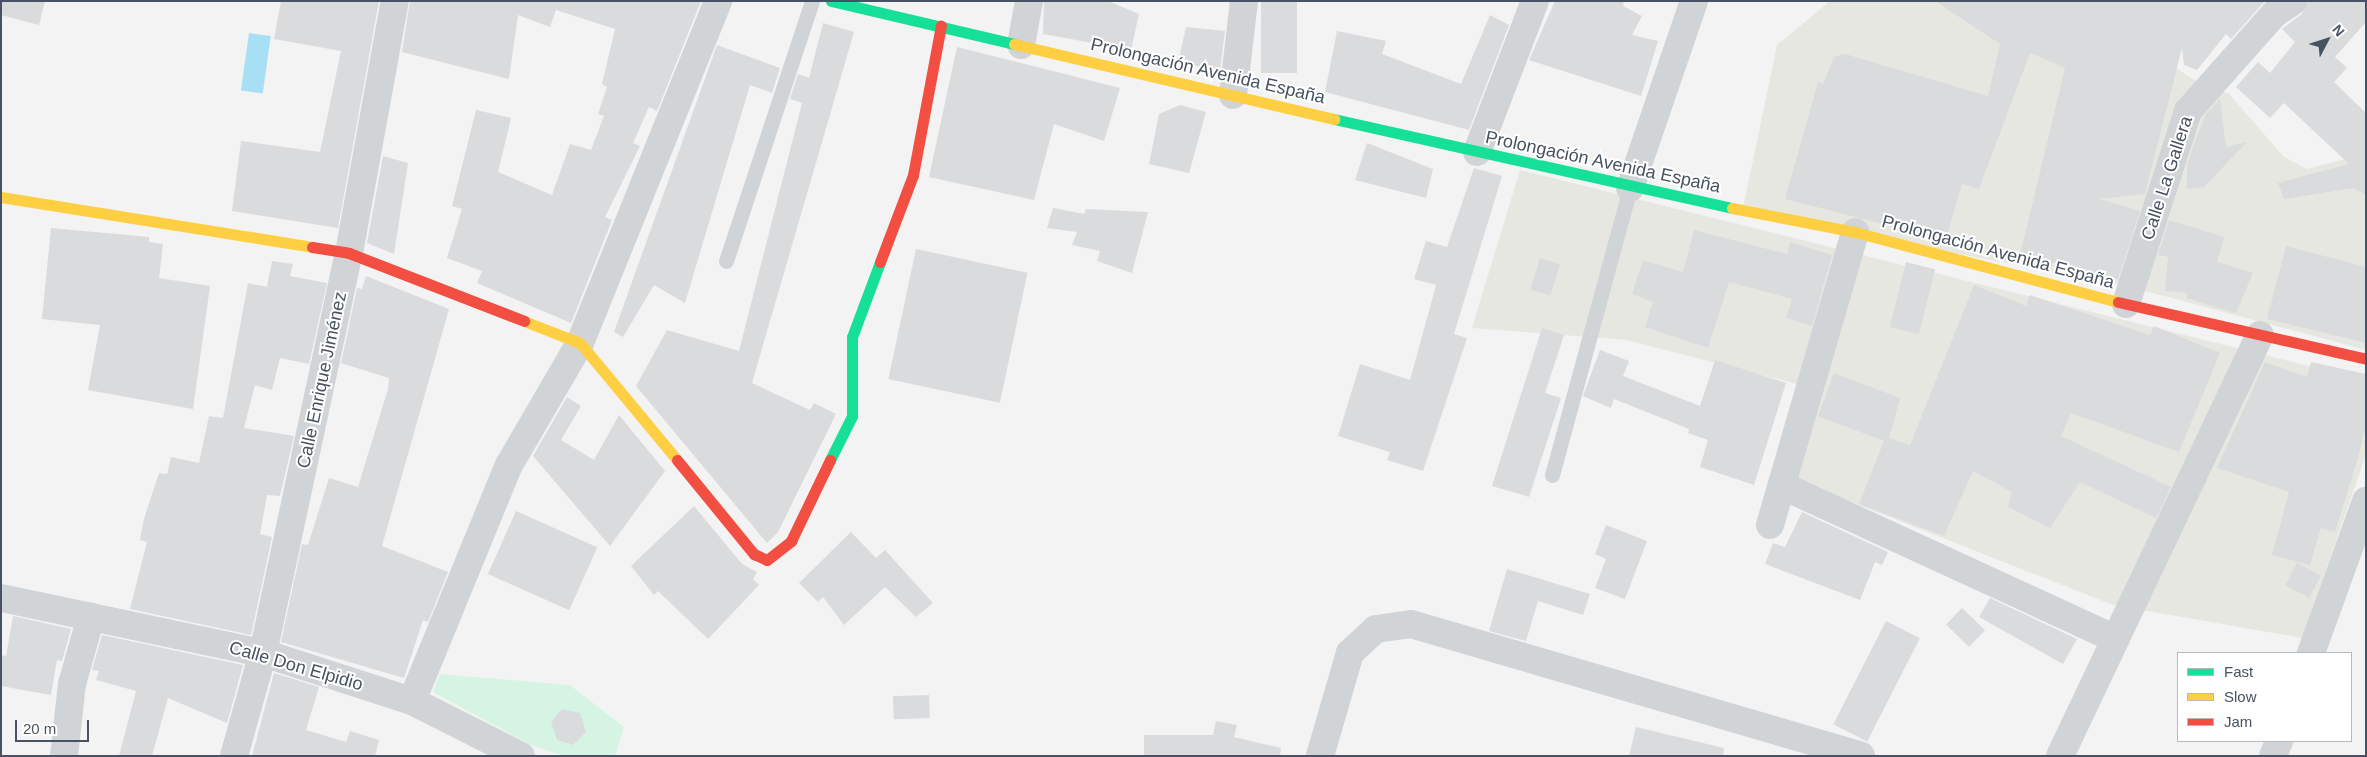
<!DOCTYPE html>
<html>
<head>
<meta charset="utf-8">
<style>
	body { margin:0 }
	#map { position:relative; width:2367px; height:757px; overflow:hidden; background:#f3f3f3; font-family:Helvetica,sans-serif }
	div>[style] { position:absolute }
	.commercial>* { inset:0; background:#e7e7e1 }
	.green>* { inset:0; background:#d6f4e4 }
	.water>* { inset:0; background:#a7dff5; transform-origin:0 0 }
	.building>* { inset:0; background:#dadbdd; transform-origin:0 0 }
	.lane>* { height:15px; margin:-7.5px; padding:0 7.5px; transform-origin:7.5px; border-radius:7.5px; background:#d1d4d7 }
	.street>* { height:28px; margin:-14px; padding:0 14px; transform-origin:14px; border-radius:14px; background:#d1d4d7 }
	.fast>* { height:11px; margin:-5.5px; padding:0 5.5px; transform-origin:5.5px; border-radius:5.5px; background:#16e098 }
	.slow>* { height:11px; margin:-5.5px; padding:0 5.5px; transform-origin:5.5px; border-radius:5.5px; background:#ffcf43 }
	.jam>* { height:11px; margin:-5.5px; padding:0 5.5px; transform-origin:5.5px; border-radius:5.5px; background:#f24e42 }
	span { translate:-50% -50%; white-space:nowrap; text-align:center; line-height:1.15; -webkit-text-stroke:4px #fff; paint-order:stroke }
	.street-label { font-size:18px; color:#475362 }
	.frame { position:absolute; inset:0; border:2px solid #475362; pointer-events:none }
	.legend { position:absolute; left:2177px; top:652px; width:175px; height:90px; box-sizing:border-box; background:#fff; border:1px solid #b5bac0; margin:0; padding:6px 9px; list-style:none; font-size:15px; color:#475362 }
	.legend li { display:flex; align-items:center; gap:10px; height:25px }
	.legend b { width:25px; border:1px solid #b5bac0 }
	.north { position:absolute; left:2302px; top:15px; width:50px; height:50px; -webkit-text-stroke:4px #fff; paint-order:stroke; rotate:50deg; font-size:14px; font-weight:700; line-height:20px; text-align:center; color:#475362 }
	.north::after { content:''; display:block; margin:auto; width:18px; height:22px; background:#475362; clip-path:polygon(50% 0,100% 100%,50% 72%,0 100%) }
	.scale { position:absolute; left:15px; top:720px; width:74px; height:22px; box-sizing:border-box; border:2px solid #475362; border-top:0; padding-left:6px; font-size:15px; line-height:18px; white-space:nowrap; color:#475362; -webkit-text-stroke:4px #fff; paint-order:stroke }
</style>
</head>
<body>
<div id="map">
	<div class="commercial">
		<i style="clip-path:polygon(1830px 1px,2076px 1px,2191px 78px,2229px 94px,2284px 157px,2307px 169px,2345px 159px,2366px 141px,2366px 350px,2123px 285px,1742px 213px,1777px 45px)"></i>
		<i style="clip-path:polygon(1520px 170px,2366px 380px,2366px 455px,2302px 638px,2113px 605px,1798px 481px,1801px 385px,1626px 340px,1472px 328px)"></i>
	</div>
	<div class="green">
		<i style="clip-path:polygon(440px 674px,570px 685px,624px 727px,615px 756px,565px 756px,533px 746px,433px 692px)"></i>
	</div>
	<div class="water">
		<i style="left:249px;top:33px;width:22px;height:58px;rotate:8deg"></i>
	</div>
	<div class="building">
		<i style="clip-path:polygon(1px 1px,45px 1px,39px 25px,1px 15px)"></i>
		<i style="clip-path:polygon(281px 1px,379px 1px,338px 228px,232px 211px,241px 141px,320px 152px,341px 51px,274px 39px)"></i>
		<i style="clip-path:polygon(410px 1px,701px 1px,657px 111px,649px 107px,633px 143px,640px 146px,605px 217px,612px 220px,571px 323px,477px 283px,482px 271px,447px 258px,462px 209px,452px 206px,476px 110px,511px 118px,498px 172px,552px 195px,570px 144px,591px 150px,604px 116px,598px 114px,607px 87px,602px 84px,615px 29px,556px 10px,550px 27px,518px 15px,509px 79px,402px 52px)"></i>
		<i style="clip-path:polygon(1044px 1px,1108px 1px,1139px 14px,1131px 50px,1043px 34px)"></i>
		<i style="left:1261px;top:1px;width:36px;height:72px"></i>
		<i style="clip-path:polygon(1555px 1px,1624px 1px,1623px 6px,1642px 16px,1632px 35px,1658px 41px,1641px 96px,1529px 60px)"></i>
		<i style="clip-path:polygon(1935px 1px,2265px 1px,2231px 39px,2226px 34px,2197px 70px,2184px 65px,2182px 48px,2145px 194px,2100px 199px,2140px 211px,2118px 279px,2058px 261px,2050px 265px,2019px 259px,2065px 68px,2030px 53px,1979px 189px,1962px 184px,1946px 240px,1785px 199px,1818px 82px,1823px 84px,1834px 57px,1845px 54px,1988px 96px,2000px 44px)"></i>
		<i style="clip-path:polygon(2308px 1px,2366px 1px,2366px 22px,2335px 57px,2347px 68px,2334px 82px,2366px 113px,2366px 195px,2353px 188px,2284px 199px,2278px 183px,2349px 164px,2284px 103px,2270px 118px,2236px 87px,2258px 62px,2270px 73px,2295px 42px,2282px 29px,2302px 14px)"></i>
		<i style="clip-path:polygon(1490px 15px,1509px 25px,1469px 130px,1325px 92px,1337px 31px,1386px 41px,1382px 54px,1461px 84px)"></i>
		<i style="clip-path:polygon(823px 23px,854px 32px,752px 383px,810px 410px,814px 403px,836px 414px,778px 532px,767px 543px,636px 386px,667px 330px,739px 351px,802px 103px,790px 99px,798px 74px,809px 78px)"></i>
		<i style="clip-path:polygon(1186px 27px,1225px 31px,1220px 70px,1178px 63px)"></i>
		<i style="clip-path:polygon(717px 45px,780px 68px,772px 93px,750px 85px,685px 303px,654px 285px,623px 337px,614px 332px)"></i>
		<i style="clip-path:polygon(957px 47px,1120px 88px,1104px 141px,1054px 124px,1034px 200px,929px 177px)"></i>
		<i style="clip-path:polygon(2220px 99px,2226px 147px,2247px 142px,2204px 187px,2187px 189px,2187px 166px,2195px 141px,2206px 114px)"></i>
		<i style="clip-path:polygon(1180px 105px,1206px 112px,1189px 173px,1149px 164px,1159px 114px)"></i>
		<i style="clip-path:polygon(1367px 143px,1433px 169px,1426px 198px,1355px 180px)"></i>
		<i style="clip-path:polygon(383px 156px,408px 163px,394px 254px,367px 243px)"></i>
		<i style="clip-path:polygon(1474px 168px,1502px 176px,1454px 334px,1467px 338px,1423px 471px,1387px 460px,1390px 452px,1338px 436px,1360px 364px,1410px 380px,1436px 285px,1414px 279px,1426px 241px,1447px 247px)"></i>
		<i style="clip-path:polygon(1053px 208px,1084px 214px,1086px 209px,1148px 212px,1132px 273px,1097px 261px,1100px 251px,1072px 245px,1077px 232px,1047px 228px)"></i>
		<i style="clip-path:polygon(2169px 220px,2224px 237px,2217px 262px,2253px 273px,2236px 313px,2186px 298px,2188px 293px,2165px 291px,2168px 257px,2158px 255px)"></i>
		<i style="clip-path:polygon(51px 228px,149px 237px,149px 242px,163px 244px,159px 278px,210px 286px,193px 409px,88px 390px,100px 325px,42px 319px)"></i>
		<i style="clip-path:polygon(1694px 230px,1787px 254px,1790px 242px,1832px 255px,1812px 326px,1786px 318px,1792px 299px,1729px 282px,1708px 348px,1645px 327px,1653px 302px,1632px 294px,1643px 260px,1683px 272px)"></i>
		<i style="clip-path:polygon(2286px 246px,2366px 267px,2366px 343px,2267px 319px)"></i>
		<i style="left:916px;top:249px;width:114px;height:133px;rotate:12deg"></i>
		<i style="left:1540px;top:258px;width:21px;height:33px;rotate:17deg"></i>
		<i style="clip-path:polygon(272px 261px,293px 264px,290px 276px,327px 283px,309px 364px,280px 358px,272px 390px,255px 385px,244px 428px,294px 436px,280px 496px,267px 495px,260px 534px,272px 537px,251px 635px,130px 609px,147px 542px,140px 540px,144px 519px,159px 473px,167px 474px,171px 457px,199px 463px,209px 416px,223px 418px,248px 283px,267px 287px)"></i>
		<i style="left:1906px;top:262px;width:30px;height:67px;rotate:14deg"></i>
		<i style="clip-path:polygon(366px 276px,449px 309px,382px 546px,448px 572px,428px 622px,423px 620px,404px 678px,281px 642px,302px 544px,308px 545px,329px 478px,358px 487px,388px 389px,389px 378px,341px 363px,357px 288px,362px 289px)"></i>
		<i style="clip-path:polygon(1974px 285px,2026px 306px,2030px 295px,2150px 335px,2154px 326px,2159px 328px,2220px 353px,2179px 452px,2071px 413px,2061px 436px,2171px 487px,2156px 518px,2080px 482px,2050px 528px,2008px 507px,2012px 492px,1973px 471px,1944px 536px,1859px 504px,1884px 441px,1818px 416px,1834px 373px,1900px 398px,1889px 438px,1910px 445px)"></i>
		<i style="clip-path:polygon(1542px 328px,1564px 335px,1545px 393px,1561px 398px,1529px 497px,1492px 486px)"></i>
		<i style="clip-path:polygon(1600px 350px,1629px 361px,1623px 376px,1700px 406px,1715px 360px,1786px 383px,1754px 485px,1700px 467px,1708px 440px,1688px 433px,1689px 429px,1614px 399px,1611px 408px,1583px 396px)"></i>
		<i style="clip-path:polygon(2265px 362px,2307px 377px,2311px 362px,2366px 374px,2366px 423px,2358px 458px,2335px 532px,2321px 528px,2310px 565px,2272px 555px,2289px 492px,2217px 468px)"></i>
		<i style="clip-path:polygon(567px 397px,581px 406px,561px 440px,594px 460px,619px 415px,665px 471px,610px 546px,533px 456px)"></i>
		<i style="clip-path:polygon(694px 506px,742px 564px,757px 572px,753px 579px,759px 585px,708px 639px,658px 591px,654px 595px,631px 566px)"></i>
		<i style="left:516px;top:511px;width:89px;height:69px;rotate:24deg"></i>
		<i style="clip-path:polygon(1802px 512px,1888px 552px,1882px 565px,1875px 562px,1860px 600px,1765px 564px,1773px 543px,1785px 547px)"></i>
		<i style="clip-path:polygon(1606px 525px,1647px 541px,1625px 599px,1595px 588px,1606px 559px,1595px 554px)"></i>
		<i style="clip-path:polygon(851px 532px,876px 558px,885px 550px,933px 603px,916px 617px,885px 587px,844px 625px,823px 597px,818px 602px,799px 583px)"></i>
		<i style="left:2297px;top:563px;width:27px;height:25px;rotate:28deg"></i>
		<i style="clip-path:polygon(1507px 569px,1590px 594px,1583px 615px,1538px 601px,1526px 641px,1489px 631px)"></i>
		<i style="clip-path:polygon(1990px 598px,2077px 639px,2063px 664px,1979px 617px)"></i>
		<i style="left:1962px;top:608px;width:32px;height:23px;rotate:44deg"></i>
		<i style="clip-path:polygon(13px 616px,71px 629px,62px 661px,57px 660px,51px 695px,1px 686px,1px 655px,6px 656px)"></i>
		<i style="left:1886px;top:621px;width:38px;height:116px;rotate:27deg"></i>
		<i style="clip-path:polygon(102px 635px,243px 665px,227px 723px,168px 698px,152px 756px,119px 756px,136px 691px,96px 680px,99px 671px,92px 670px)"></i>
		<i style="clip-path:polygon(274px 673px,319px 687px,306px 730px,346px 742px,350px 731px,379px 740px,375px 756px,252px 756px)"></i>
		<i style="left:929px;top:695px;width:23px;height:36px;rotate:88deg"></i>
		<i style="clip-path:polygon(562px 709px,580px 713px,586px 732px,573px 745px,557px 740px,551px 722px)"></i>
		<i style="clip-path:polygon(1216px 721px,1237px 725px,1234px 737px,1281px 748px,1280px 756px,1144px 756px,1144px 735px,1213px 735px)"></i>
		<i style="clip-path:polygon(1636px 727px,1724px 748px,1723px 756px,1629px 756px)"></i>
	</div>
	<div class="lane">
		<i style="left:726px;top:261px;width:274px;rotate:-71.7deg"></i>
		<i style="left:1552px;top:475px;width:297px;rotate:-74.8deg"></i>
	</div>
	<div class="street">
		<i style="left:1021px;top:45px;width:45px;rotate:-79.7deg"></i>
		<i style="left:1233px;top:95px;width:95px;rotate:-83.3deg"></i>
		<i style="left:1477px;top:152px;width:162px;rotate:-69deg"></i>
		<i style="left:1630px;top:188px;width:198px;rotate:-71.1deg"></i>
		<i style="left:2126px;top:304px;width:203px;rotate:-72.2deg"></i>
		<i style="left:2188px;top:111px;width:130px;rotate:-48.4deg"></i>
		<i style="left:2274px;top:14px;width:23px;rotate:-34deg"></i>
		<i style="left:1783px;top:486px;width:366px;rotate:24.7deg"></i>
		<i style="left:1770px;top:525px;width:305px;rotate:-73.8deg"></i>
		<i style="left:1px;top:598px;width:268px;rotate:11.9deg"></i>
		<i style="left:263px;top:653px;width:157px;rotate:17.9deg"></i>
		<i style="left:412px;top:701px;width:122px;rotate:26.8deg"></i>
		<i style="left:2311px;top:653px;width:162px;rotate:-70.1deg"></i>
		<i style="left:412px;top:701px;width:255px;rotate:-67.7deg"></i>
		<i style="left:509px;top:465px;width:141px;rotate:-59.8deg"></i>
		<i style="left:580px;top:343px;width:369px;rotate:-68deg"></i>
		<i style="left:64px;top:756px;width:72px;rotate:-83.7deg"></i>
		<i style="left:72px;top:684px;width:70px;rotate:-74.2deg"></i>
		<i style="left:234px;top:756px;width:107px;rotate:-74.3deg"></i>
		<i style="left:263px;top:653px;width:409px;rotate:-77.9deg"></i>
		<i style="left:349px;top:253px;width:256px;rotate:-79.7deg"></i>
		<i style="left:1320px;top:756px;width:107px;rotate:-73.8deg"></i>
		<i style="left:1350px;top:653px;width:35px;rotate:-43deg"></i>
		<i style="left:1376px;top:629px;width:35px;rotate:-8deg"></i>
		<i style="left:1411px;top:624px;width:469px;rotate:16.3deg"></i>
		<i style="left:2060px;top:756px;width:466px;rotate:-64.6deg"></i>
		<i style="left:2273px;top:756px;width:16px;rotate:-68deg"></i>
	</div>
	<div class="fast">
		<i style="left:831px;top:1px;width:188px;rotate:13.2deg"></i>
		<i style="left:1334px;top:119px;width:408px;rotate:12.6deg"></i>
		<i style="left:830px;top:460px;width:49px;rotate:-63.4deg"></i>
		<i style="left:852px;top:416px;width:79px;rotate:-90deg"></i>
		<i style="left:852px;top:337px;width:80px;rotate:-69.5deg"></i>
	</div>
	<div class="slow">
		<i style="left:1014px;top:44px;width:329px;rotate:13.2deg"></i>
		<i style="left:1px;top:197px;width:315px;rotate:9.1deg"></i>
		<i style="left:1732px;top:208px;width:125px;rotate:11deg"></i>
		<i style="left:1855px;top:232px;width:272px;rotate:14.9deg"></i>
		<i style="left:524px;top:321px;width:60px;rotate:21.4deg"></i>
		<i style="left:580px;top:343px;width:152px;rotate:50.3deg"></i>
	</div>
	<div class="jam">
		<i style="left:312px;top:247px;width:37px;rotate:9deg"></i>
		<i style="left:349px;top:253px;width:188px;rotate:21.2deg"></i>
		<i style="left:880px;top:262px;width:93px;rotate:-69.2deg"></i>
		<i style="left:913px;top:175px;width:152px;rotate:-79.4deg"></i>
		<i style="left:2118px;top:302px;width:254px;rotate:12.9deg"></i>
		<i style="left:677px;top:460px;width:122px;rotate:50.7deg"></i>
		<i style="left:754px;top:554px;width:14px;rotate:25deg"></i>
		<i style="left:767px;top:560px;width:31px;rotate:-38deg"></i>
		<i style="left:791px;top:541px;width:90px;rotate:-64.3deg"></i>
	</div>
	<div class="street-label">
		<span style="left:1208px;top:71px;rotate:13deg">Prolongación Avenida España</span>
		<span style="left:1603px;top:162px;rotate:12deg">Prolongación Avenida España</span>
		<span style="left:2167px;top:178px;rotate:-72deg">Calle La Gallera</span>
		<span style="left:1998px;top:252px;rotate:15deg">Prolongación Avenida España</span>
		<span style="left:322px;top:380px;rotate:-78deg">Calle Enrique Jiménez</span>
		<span style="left:296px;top:666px;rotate:16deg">Calle Don Elpidio</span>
	</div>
	<div class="frame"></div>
	<ul class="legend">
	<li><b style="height:6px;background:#16e098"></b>Fast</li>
	<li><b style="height:6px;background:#ffcf43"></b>Slow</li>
	<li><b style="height:6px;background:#f24e42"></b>Jam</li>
	</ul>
	<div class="north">N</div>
	<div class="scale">20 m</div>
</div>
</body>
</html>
